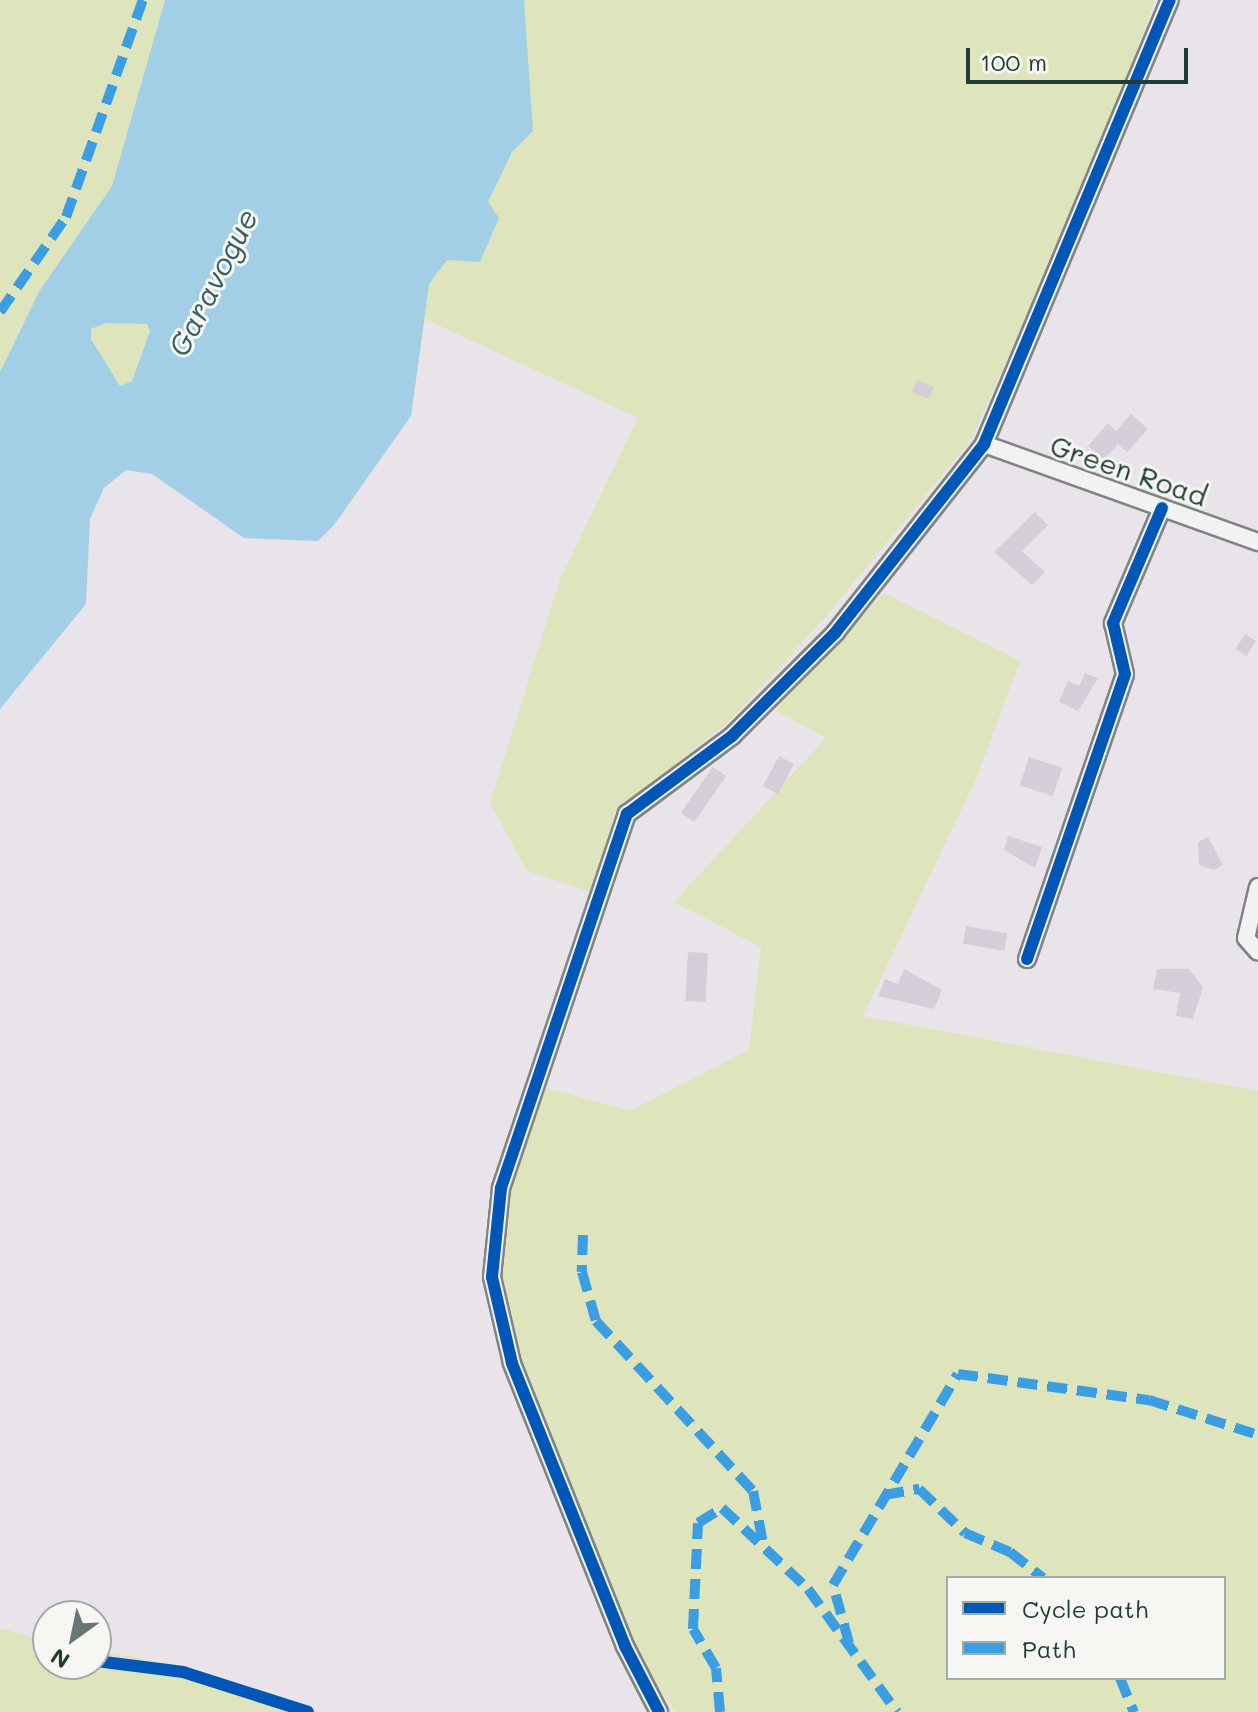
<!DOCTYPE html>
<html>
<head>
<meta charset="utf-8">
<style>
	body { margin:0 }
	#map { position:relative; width:1258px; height:1712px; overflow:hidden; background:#e9e4ea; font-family:Mali,sans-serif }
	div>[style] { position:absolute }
	.green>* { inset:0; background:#dee4bc }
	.water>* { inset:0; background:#a2cfe6 }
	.building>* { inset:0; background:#d5ced9; transform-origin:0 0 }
	.roads { filter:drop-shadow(2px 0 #7f8384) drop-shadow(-2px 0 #7f8384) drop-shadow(0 2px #7f8384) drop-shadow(0 -2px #7f8384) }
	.minor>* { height:16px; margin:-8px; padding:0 8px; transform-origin:8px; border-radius:8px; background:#f3f2f2 }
	.quiet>* { height:10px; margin-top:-5px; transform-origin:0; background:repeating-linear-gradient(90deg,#3c9ee2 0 20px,transparent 0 30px) }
	.cycleway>* { height:12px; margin:-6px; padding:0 6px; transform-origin:6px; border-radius:6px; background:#0057b8 }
	span { translate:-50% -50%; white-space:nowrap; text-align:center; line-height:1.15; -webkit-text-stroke:6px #f6f6f2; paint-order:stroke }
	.street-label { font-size:28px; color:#1f3d34 }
	.water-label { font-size:30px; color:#385f60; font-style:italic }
	.legend { position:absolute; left:946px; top:1576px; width:280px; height:104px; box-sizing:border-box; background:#f6f6f2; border:2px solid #a0aca6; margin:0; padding:10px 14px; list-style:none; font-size:24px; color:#1f3d34 }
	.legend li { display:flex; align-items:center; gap:16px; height:40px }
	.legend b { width:40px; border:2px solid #a0aca6 }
	.north { position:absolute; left:32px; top:1600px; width:80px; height:80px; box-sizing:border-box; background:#f6f6f2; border:2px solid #a0aca6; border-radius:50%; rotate:213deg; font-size:22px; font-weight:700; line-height:32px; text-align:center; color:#1f3d34 }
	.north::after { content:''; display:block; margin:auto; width:28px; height:36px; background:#667774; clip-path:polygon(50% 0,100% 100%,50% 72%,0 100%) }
	.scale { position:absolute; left:966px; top:48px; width:222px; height:36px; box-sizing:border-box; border:4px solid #1f3d34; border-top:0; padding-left:10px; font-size:24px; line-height:28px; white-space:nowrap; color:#1f3d34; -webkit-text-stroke:6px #f6f6f2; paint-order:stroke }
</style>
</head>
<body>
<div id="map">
	<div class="green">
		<i style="clip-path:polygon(0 0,165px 0,112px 186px,40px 290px,0 372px)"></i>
		<i style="clip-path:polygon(448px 0,1155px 0,1101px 150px,971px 440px,823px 620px,727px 723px,616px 811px,590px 892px,527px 871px,490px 803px,560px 579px,638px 418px,425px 319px,411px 416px,322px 258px)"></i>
		<i style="clip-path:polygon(106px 323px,147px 324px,150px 331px,132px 381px,120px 386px,91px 339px,91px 329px)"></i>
		<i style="clip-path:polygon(evenodd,884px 593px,1020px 661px,977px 777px,863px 1016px,1258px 1091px,1258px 1712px,675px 1712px,605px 1609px,496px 1297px,504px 1194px,543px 1087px,630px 1111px,749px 1050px,761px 947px,674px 902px,826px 738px,775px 710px,884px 593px,948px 1578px,1224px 1578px,1224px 1678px,948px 1678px,948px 1578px)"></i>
		<i style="clip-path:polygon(0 1628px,48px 1642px,48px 1664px,96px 1664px,96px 1651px,169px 1663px,317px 1712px,0 1712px)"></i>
	</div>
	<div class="water">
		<i style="clip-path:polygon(evenodd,165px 0,524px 0,533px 131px,512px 152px,488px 202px,499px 218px,480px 262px,447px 260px,429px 284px,411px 416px,334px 525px,318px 541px,244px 538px,152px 474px,126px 470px,104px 488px,90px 519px,86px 604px,0 709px,0 372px,40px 290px,112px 186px,165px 0,106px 323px,147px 324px,150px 331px,132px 381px,120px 386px,91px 339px,91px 329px,106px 323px)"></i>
	</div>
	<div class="building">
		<i style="left:917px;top:380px;width:18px;height:13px;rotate:22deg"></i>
		<i style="clip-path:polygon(1131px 414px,1148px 429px,1127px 452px,1118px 444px,1104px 460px,1088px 446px,1108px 423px,1116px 431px)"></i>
		<i style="clip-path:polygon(1035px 512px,1048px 525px,1022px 551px,1045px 572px,1032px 585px,994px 552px)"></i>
		<i style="left:1245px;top:634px;width:13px;height:18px;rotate:32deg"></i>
		<i style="clip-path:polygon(1085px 673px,1098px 678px,1078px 711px,1059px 702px,1068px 681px,1079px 686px)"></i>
		<i style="left:779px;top:756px;width:17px;height:34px;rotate:28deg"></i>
		<i style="left:1029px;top:757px;width:35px;height:30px;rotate:18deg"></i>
		<i style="left:713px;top:767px;width:16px;height:56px;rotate:35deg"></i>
		<i style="clip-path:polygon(1008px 836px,1042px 847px,1035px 868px,1004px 850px)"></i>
		<i style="clip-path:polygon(1208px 837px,1223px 865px,1214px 870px,1199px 865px,1198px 842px)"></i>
		<i style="left:966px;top:926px;width:42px;height:18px;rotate:10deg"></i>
		<i style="left:688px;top:952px;width:20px;height:49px;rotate:3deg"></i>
		<i style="clip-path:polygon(904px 969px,942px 990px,934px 1009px,878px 996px,885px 979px,898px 984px)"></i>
		<i style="clip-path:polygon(1157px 969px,1189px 969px,1203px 987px,1193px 1019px,1176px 1016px,1180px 993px,1153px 989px)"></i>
	</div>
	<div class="roads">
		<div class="minor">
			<i style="left:984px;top:444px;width:291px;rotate:19.7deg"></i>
			<i style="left:1258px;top:887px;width:52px;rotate:103.2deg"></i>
			<i style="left:1246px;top:938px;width:18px;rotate:49deg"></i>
			<i style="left:1027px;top:959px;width:301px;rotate:-71deg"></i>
			<i style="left:1125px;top:674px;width:52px;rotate:-103.2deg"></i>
			<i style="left:1113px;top:623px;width:125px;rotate:-66.9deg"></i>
			<i style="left:659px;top:1712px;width:74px;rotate:-117.3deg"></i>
			<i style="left:625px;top:1646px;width:305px;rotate:-111.8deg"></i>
			<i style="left:512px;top:1363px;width:88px;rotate:-103.1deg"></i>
			<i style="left:492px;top:1277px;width:89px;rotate:-84.2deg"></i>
			<i style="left:501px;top:1188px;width:395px;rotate:-71.4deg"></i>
			<i style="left:627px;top:814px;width:131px;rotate:-36.6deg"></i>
			<i style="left:732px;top:736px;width:146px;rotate:-45deg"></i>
			<i style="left:835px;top:633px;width:241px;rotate:-51.7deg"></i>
			<i style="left:984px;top:444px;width:481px;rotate:-67.3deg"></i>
		</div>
	</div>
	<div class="quiet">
		<i style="left:0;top:312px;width:116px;rotate:-55.2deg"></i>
		<i style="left:66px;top:217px;width:230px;rotate:-70.5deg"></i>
		<i style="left:583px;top:1235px;width:37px;rotate:92deg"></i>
		<i style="left:582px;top:1272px;width:51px;rotate:74.1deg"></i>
		<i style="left:596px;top:1321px;width:231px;rotate:47.3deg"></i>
		<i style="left:753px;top:1491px;width:58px;rotate:79.1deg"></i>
		<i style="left:884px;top:1495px;width:36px;rotate:-10deg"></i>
		<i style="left:919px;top:1489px;width:64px;rotate:43.7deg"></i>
		<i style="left:965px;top:1533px;width:49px;rotate:22.9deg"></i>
		<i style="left:1010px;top:1552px;width:42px;rotate:38.2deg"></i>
		<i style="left:849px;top:1643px;width:60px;rotate:-105.4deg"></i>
		<i style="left:833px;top:1585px;width:245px;rotate:-59.4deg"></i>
		<i style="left:958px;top:1374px;width:193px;rotate:7.8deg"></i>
		<i style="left:1149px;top:1400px;width:114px;rotate:17.8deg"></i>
		<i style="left:1120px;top:1678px;width:37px;rotate:68deg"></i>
		<i style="left:720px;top:1712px;width:44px;rotate:-95.2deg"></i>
		<i style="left:716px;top:1668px;width:45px;rotate:-120.5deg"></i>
		<i style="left:693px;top:1629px;width:106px;rotate:-87.3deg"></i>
		<i style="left:698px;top:1523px;width:28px;rotate:-32deg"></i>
		<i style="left:722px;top:1508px;width:118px;rotate:43.3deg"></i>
		<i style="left:808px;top:1589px;width:152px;rotate:54.1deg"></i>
	</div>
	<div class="cycleway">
		<i style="left:1027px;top:959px;width:301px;rotate:-71deg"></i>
		<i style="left:1125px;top:674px;width:52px;rotate:-103.2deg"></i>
		<i style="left:1113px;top:623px;width:125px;rotate:-66.9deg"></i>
		<i style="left:96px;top:1661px;width:88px;rotate:7.2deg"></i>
		<i style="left:183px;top:1672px;width:131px;rotate:17.7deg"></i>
		<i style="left:659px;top:1712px;width:74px;rotate:-117.3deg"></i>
		<i style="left:625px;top:1646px;width:305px;rotate:-111.8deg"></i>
		<i style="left:512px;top:1363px;width:88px;rotate:-103.1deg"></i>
		<i style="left:492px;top:1277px;width:89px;rotate:-84.2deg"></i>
		<i style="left:501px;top:1188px;width:395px;rotate:-71.4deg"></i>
		<i style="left:627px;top:814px;width:131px;rotate:-36.6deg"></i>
		<i style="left:732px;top:736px;width:146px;rotate:-45deg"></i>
		<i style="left:835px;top:633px;width:241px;rotate:-51.7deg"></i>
		<i style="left:984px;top:444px;width:481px;rotate:-67.3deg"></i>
	</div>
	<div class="street-label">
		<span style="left:1129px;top:470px;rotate:19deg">Green Road</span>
	</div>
	<div class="water-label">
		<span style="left:212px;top:282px;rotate:-63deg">Garavogue</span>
	</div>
	<ul class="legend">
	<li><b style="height:10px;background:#0057b8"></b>Cycle path</li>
	<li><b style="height:10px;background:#3c9ee2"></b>Path</li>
	</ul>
	<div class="north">N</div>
	<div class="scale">100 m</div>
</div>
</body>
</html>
